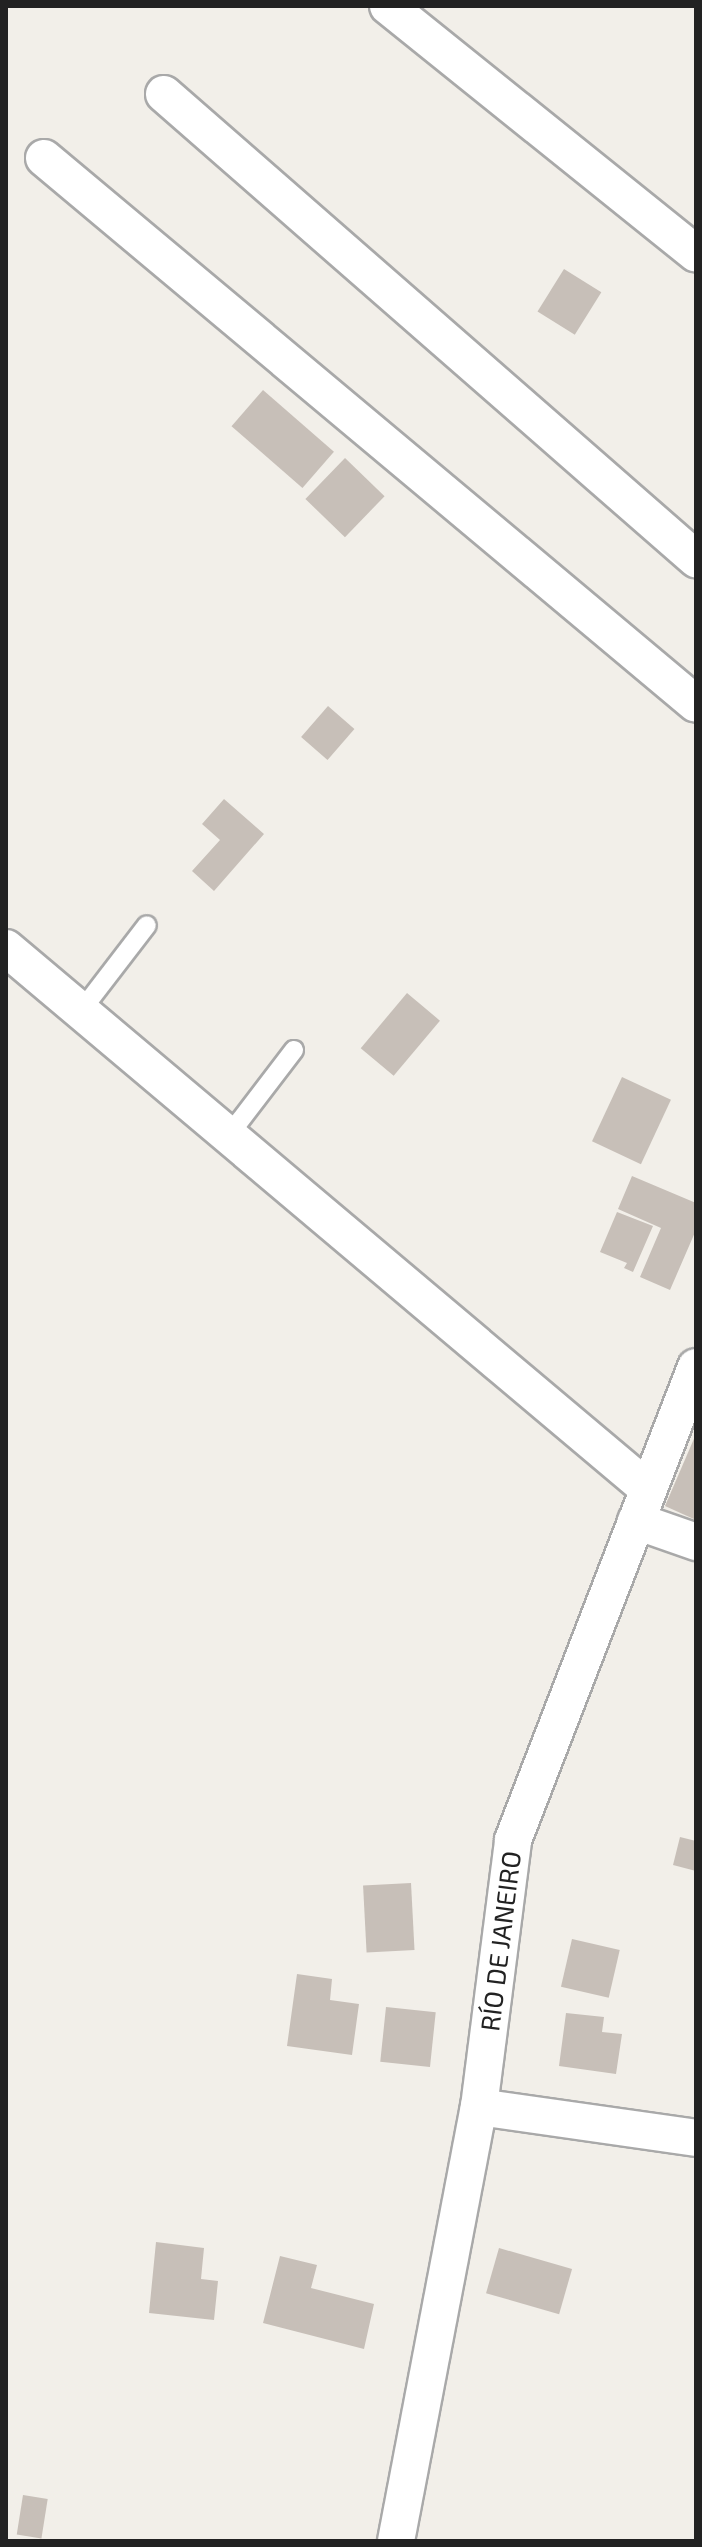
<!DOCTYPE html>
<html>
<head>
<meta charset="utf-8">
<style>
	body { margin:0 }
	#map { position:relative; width:702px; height:2547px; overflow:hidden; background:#f2efe9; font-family:"Exo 2",sans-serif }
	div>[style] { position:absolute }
	.building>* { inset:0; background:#c7bfb8; transform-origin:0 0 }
	.roads { filter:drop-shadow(2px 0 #a9a9a9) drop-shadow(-2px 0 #a9a9a9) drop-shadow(0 2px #a9a9a9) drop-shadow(0 -2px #a9a9a9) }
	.lane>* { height:18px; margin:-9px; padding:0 9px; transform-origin:9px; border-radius:9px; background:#fff }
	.street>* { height:36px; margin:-18px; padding:0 18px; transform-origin:18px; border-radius:18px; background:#fff }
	span { translate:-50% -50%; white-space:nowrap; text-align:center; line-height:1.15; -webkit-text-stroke:6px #fff; paint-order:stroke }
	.street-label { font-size:26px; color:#222 }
	.frame { position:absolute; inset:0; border:8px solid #222; pointer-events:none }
</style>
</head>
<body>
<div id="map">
	<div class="building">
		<i style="left:564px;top:269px;width:44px;height:50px;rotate:32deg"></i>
		<i style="left:263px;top:390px;width:94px;height:48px;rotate:41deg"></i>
		<i style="left:345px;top:458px;width:55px;height:57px;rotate:44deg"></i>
		<i style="left:328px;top:706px;width:35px;height:41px;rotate:41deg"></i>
		<i style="clip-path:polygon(224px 799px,264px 834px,214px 891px,192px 871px,220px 840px,202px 824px)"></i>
		<i style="left:407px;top:993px;width:43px;height:72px;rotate:40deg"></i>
		<i style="left:622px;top:1077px;width:54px;height:71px;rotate:25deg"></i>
		<i style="clip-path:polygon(632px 1176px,696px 1203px,696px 1230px,670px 1290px,640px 1277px,661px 1228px,618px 1209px)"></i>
		<i style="clip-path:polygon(617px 1212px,653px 1226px,633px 1272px,624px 1268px,627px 1263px,600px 1252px)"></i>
		<i style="clip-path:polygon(696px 1434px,696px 1520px,665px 1506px)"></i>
		<i style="clip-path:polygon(680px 1837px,696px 1841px,696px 1871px,673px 1865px)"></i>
		<i style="left:411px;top:1883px;width:67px;height:48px;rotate:87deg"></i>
		<i style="left:572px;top:1939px;width:49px;height:49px;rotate:13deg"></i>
		<i style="clip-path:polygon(297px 1974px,332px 1979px,330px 2000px,359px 2004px,352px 2055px,287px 2046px)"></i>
		<i style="left:386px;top:2007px;width:50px;height:55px;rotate:6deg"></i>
		<i style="clip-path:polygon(566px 2013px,604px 2017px,602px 2032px,622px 2034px,616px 2074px,559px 2066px)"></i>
		<i style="clip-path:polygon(156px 2242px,204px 2248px,201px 2279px,218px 2281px,214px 2320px,149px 2313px)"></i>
		<i style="left:499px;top:2248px;width:76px;height:47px;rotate:16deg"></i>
		<i style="clip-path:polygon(280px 2256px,317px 2265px,311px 2288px,374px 2304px,364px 2349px,263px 2323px)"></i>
		<i style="left:23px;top:2495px;width:25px;height:40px;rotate:9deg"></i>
	</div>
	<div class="roads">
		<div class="lane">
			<i style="left:81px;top:1011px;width:108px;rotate:-52.5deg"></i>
			<i style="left:229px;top:1135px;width:107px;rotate:-52.6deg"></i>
		</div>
		<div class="street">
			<i style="left:388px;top:6px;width:395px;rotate:38.8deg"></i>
			<i style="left:164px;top:94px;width:707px;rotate:41.16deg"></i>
			<i style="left:44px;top:158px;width:850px;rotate:39.94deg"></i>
			<i style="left:6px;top:948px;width:840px;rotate:40.12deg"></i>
			<i style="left:636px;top:1521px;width:64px;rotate:19.3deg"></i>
			<i style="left:479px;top:2107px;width:219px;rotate:8.1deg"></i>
			<i style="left:396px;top:2541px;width:442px;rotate:-79.2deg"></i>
			<i style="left:479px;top:2107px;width:269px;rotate:-82.7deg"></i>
			<i style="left:513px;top:1840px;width:507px;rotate:-68.85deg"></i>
		</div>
	</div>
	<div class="street-label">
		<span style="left:500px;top:1941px;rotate:-83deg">RÍO DE JANEIRO</span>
	</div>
	<div class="frame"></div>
</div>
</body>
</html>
